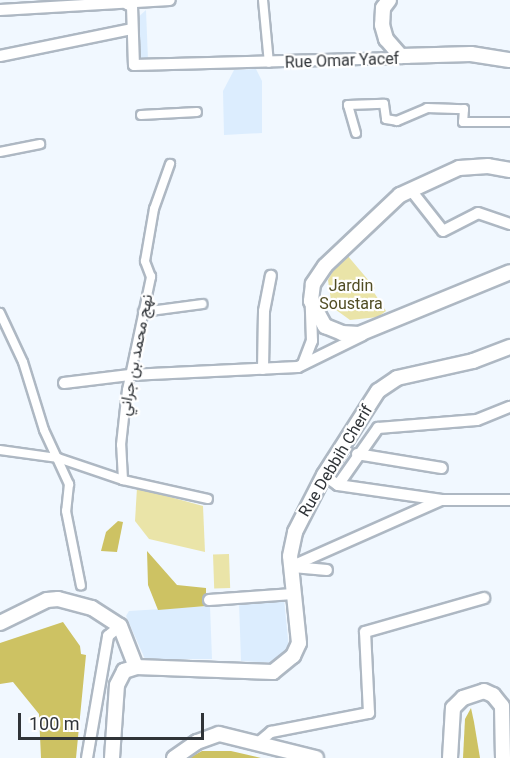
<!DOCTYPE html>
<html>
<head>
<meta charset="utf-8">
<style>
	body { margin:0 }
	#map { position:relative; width:510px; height:758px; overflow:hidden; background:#f1f8ff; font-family:Roboto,Vazirmatn,sans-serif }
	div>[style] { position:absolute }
	.built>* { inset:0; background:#dcedfe }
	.green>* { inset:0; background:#eae4a8; transform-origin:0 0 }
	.forest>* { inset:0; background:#cdc263 }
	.roads { filter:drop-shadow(2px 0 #aeb8c3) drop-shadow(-2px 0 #aeb8c3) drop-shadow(0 2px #aeb8c3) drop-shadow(0 -2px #aeb8c3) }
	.pedestrian>* { height:8px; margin:-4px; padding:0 4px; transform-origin:4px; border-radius:4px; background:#fff }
	.minor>* { height:10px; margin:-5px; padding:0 5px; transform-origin:5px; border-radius:5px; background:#fff }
	.tertiary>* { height:14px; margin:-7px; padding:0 7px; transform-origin:7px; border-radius:7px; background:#fff }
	span { translate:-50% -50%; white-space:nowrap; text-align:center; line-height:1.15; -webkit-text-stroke:4.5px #fff; paint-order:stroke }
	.street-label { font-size:16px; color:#303438 }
	.park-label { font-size:16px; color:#514d24 }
	.scale { position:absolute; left:18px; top:713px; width:186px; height:27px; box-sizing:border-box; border:3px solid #303438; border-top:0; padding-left:8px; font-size:18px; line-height:21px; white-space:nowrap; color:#303438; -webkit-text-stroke:4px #fff; paint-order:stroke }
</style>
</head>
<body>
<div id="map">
	<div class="built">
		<i style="clip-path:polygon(146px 10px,148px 60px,137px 59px,135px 20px)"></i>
		<i style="clip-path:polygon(256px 69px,262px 81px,262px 133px,224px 135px,223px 91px,234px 70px)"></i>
		<i style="clip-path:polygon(284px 599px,289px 649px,273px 663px,241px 661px,239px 602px)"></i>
		<i style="clip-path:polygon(210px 606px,212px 659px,145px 659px,126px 616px,129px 611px)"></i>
	</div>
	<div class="green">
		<i style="clip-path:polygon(347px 255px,375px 288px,373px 291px,386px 311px,378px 317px,350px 320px,332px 307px,328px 280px,338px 262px)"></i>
		<i style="clip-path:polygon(137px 488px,203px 506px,205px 552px,149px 539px,135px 521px)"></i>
		<i style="left:229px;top:554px;width:34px;height:16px;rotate:88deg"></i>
	</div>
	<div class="forest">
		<i style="clip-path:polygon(118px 521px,123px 522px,117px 552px,101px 551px,106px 532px)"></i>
		<i style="clip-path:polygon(147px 551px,177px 585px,206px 588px,206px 606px,158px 610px,148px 585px)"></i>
		<i style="clip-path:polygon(63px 622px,80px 646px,81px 654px,86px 655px,76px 758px,41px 758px,39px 714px,13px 682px,0 684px,0 643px)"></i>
		<i style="clip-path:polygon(471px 708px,474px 722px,480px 758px,463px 758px,465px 719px)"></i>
		<i style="clip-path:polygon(202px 751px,231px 751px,261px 758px,189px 758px)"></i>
	</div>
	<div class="roads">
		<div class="pedestrian">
			<i style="left:263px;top:0;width:63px;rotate:84.6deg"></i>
			<i style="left:141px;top:115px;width:56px;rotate:-3.1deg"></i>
			<i style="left:356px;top:133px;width:29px;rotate:-106deg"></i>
			<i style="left:348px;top:105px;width:36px;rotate:-2deg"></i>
			<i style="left:384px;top:104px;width:15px;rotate:82deg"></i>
			<i style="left:386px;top:119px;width:11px;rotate:10deg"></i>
			<i style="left:397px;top:121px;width:33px;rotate:-23deg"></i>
			<i style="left:427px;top:108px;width:37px;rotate:2deg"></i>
			<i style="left:464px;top:109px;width:13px;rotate:94deg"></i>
			<i style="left:463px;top:122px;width:47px"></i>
			<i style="left:0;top:152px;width:41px;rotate:-11.3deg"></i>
			<i style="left:143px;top:312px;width:60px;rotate:-7.7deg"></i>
			<i style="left:0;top:313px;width:54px;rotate:64.9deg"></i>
			<i style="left:23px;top:362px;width:71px;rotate:72.8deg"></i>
			<i style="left:44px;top:430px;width:60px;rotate:65.2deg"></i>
			<i style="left:69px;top:484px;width:27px;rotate:96deg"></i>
			<i style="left:66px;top:511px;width:76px;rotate:78.7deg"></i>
			<i style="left:0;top:450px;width:59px;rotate:7.9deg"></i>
			<i style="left:58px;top:458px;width:69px;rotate:18.7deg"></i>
			<i style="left:123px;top:480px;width:87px;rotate:12.6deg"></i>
			<i style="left:123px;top:480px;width:35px;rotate:-93deg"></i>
			<i style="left:121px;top:445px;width:55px;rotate:-83.8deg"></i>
			<i style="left:127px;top:390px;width:116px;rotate:-78deg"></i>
			<i style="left:151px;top:277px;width:17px;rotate:-111deg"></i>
			<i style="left:145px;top:261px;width:53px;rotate:-80.2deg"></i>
			<i style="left:154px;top:209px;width:48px;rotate:-70.4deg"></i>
		</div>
		<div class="minor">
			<i style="left:127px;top:4px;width:5px;rotate:22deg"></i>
			<i style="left:132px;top:6px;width:59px;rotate:88.1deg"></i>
			<i style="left:134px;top:65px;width:274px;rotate:-1.5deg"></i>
			<i style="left:0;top:10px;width:170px;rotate:-3.4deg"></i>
			<i style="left:0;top:56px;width:134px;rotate:-11.6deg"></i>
			<i style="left:410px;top:189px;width:53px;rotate:51.8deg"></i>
			<i style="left:443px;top:231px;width:39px;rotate:-27deg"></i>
			<i style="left:478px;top:213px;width:34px;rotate:19deg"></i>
			<i style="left:303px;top:364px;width:25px;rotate:-69deg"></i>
			<i style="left:312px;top:341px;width:37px;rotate:-92deg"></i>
			<i style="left:263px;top:369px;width:58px;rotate:-89deg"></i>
			<i style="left:264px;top:311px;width:36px;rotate:-79deg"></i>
			<i style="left:64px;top:383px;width:66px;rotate:-6.9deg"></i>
			<i style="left:130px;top:375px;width:168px;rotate:-2.7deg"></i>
			<i style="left:298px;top:367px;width:72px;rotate:-26.2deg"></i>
			<i style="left:357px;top:454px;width:86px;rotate:9.4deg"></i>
			<i style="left:324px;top:475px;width:17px;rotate:36deg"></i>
			<i style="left:338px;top:485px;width:105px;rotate:8.2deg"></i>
			<i style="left:442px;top:500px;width:68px"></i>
			<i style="left:338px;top:485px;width:70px;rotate:-54.9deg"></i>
			<i style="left:378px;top:428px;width:99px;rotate:-4.6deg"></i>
			<i style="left:477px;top:420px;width:35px;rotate:-22deg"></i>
			<i style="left:290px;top:567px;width:165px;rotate:-23.9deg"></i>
			<i style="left:293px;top:567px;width:34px;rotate:5deg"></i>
			<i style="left:209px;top:600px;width:84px;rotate:-4.1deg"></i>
			<i style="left:259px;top:742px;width:16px;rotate:-40deg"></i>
			<i style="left:271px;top:732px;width:100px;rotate:-11deg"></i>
			<i style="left:369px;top:713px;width:81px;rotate:-92.8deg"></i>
			<i style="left:365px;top:632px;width:124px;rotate:-15.9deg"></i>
			<i style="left:87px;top:758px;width:124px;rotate:-80.2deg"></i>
			<i style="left:108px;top:636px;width:16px;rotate:-40deg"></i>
		</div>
		<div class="tertiary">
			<i style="left:389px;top:0;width:10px;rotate:127deg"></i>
			<i style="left:383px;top:8px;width:17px;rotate:93deg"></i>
			<i style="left:382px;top:25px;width:15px;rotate:74deg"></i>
			<i style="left:386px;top:39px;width:23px;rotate:49deg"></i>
			<i style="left:401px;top:56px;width:70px;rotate:-1.6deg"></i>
			<i style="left:471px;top:54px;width:39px;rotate:9deg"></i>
			<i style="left:510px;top:170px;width:22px;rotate:-170deg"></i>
			<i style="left:488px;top:166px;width:29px;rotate:176deg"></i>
			<i style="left:459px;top:168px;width:65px;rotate:155.4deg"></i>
			<i style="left:400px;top:195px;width:103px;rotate:136.6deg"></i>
			<i style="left:325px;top:266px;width:22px;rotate:124deg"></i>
			<i style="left:313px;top:284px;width:17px;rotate:97deg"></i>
			<i style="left:311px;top:301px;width:29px;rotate:61deg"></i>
			<i style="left:325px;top:326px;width:18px;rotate:22deg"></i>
			<i style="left:342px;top:333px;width:17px;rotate:3deg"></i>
			<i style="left:359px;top:334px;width:163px;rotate:-22.3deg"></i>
			<i style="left:0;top:623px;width:52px;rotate:-26.1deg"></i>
			<i style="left:47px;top:600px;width:11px;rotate:-5deg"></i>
			<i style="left:58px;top:599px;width:35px;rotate:15deg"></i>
			<i style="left:92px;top:608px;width:33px;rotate:33deg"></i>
			<i style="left:120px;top:626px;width:44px;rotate:68.7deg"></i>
			<i style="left:112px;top:758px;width:73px;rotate:-86.1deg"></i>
			<i style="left:117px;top:685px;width:16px;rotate:-63deg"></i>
			<i style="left:124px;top:671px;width:13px;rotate:-18deg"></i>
			<i style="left:136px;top:667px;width:137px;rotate:2.1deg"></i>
			<i style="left:273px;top:672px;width:26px;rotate:-39deg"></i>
			<i style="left:293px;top:656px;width:14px;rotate:-65deg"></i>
			<i style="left:299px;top:643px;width:87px;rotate:-95.9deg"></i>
			<i style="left:290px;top:556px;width:25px;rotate:-78deg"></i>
			<i style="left:295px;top:532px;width:64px;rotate:-63deg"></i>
			<i style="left:324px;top:475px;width:100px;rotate:-57.3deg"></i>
			<i style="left:378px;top:391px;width:23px;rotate:-34deg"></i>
			<i style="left:397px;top:378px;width:78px;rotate:-12.6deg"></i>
			<i style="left:473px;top:361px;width:40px;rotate:-21deg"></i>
			<i style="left:174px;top:758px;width:28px;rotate:-35deg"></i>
			<i style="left:197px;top:742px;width:23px;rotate:-20deg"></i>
			<i style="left:219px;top:734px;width:100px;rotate:13.9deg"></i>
			<i style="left:450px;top:758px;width:50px;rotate:-86.6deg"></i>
			<i style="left:453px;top:708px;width:14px;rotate:-45deg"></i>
			<i style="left:463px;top:698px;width:22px;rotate:-18deg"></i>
			<i style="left:484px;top:691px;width:10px;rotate:24deg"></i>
			<i style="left:493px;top:695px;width:14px;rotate:51deg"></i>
			<i style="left:502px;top:706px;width:52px;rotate:88.9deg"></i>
		</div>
	</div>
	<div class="street-label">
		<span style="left:342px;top:61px;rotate:-2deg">Rue Omar Yacef</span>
		<span style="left:136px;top:355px;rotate:-79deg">نهج محمد بن جراني</span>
		<span style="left:336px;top:461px;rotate:-59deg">Rue Debbih Cherif</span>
	</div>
	<div class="park-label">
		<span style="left:351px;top:295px">Jardin<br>Soustara</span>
	</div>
	<div class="scale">100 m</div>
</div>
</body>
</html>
